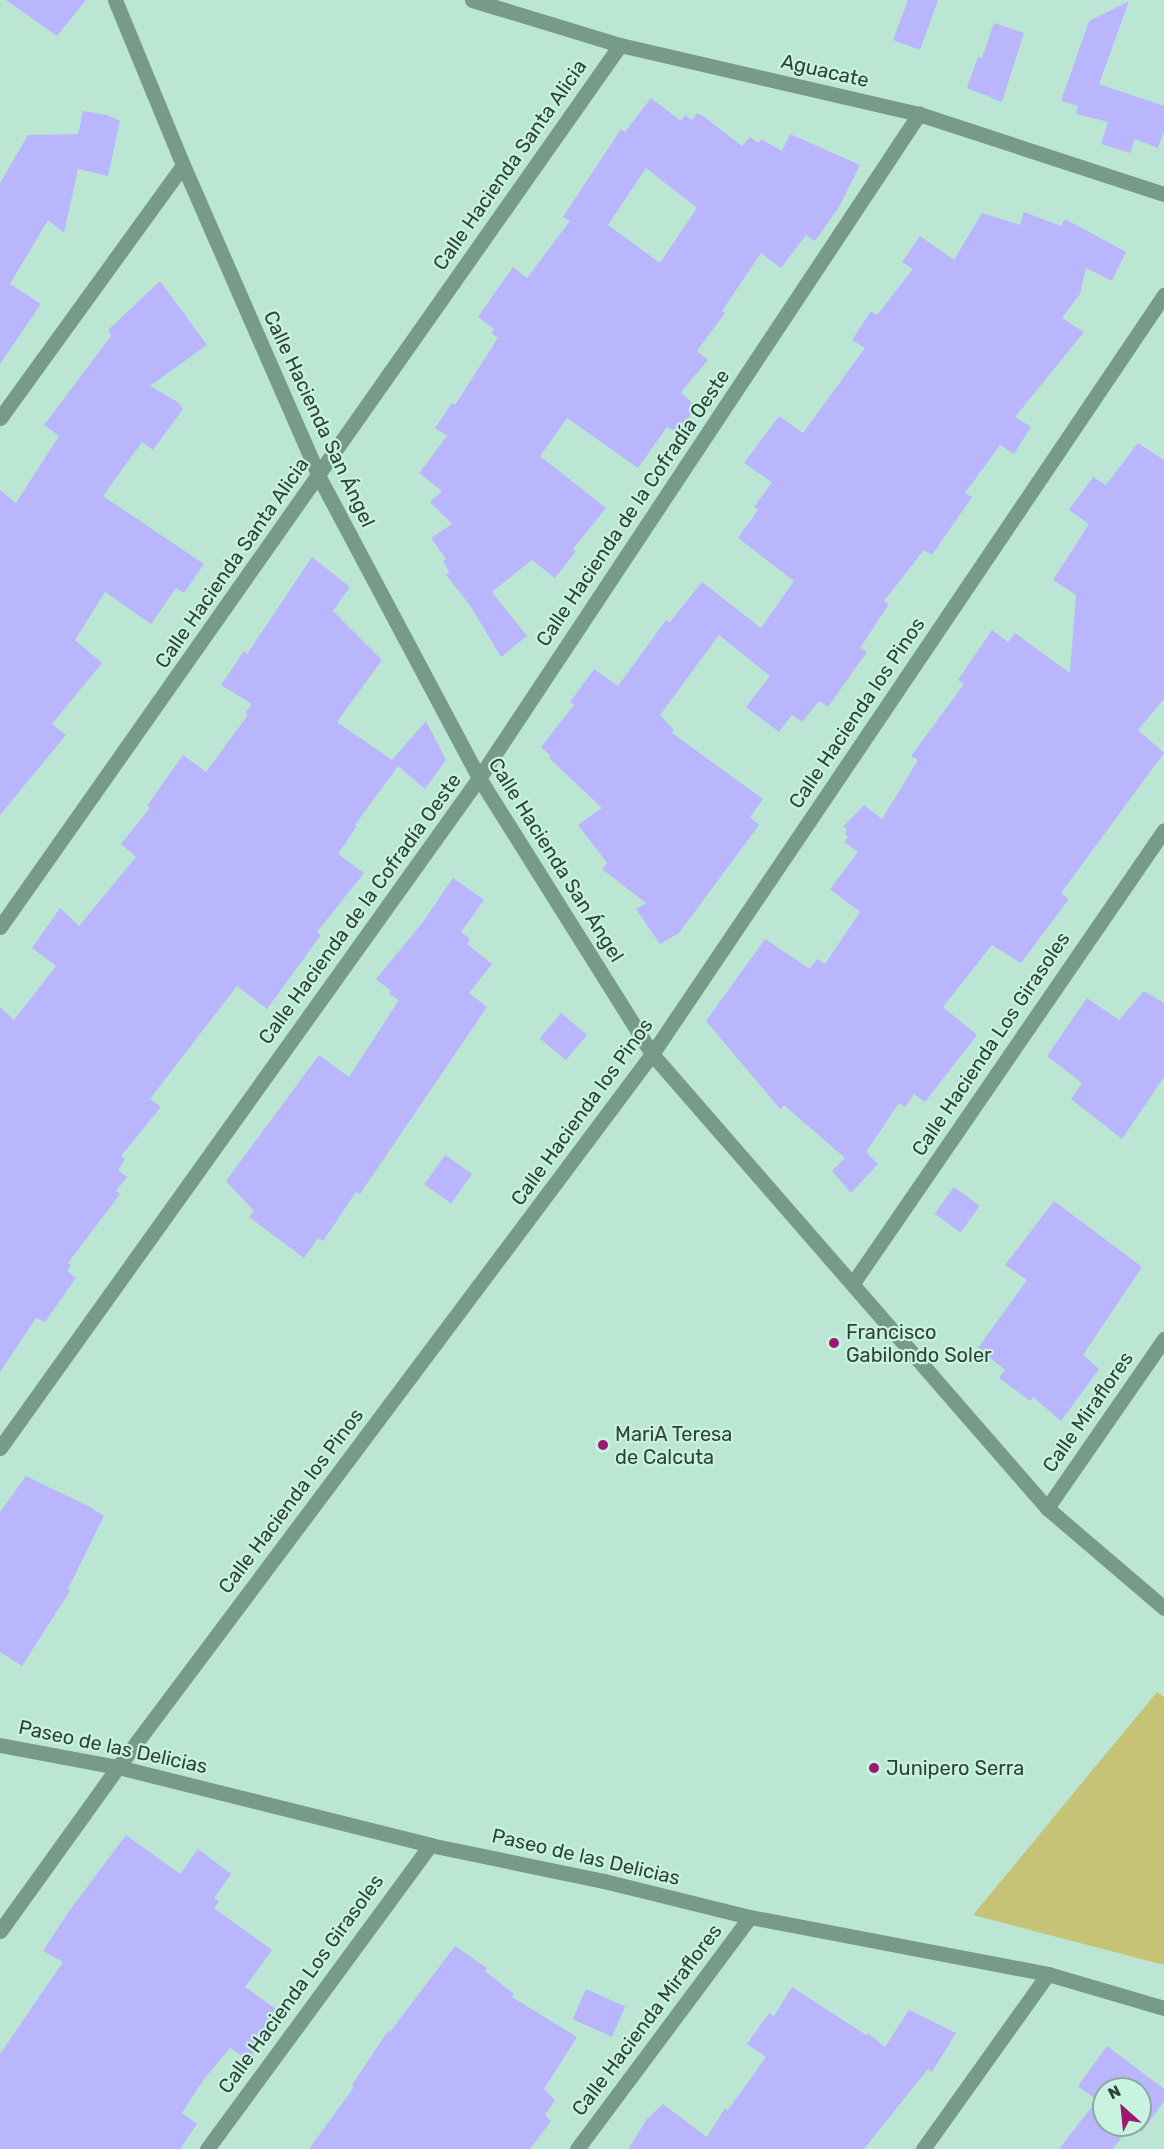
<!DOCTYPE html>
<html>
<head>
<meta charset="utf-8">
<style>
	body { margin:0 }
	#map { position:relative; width:1164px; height:2149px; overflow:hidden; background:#bbe6d3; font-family:Rubik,sans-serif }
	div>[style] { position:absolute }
	.green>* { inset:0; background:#c6c376 }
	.building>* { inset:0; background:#bab6fd; transform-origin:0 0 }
	.minor>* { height:15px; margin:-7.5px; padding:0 7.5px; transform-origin:7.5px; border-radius:7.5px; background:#779a8a }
	.dots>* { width:16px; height:16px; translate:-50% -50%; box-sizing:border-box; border:3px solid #c8f3e0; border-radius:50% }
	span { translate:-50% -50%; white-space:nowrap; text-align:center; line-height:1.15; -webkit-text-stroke:4.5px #c8f3e0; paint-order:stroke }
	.street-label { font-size:20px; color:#2f4039 }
	.poi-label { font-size:20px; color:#2f4039 }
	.left { translate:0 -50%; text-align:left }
	.north { position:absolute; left:1092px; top:2077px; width:60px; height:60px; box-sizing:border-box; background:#c8f3e0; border:2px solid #8bab9d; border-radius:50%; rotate:333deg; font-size:16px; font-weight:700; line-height:24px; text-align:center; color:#2f4039 }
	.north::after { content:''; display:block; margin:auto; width:21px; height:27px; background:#9b1a6f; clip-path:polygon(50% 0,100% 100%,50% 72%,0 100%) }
</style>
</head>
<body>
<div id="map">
	<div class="green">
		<i style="clip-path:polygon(1157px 1692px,1164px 1697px,1164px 1965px,973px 1915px)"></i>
	</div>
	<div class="building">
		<i style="clip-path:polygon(6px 0,86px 0,57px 36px)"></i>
		<i style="clip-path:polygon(908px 0,938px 0,920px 50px,893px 40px)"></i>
		<i style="clip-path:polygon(1129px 1px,1099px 84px,1164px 106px,1164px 131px,1158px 148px,1135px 139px,1130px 153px,1101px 144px,1108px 122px,1076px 114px,1078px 106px,1061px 101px,1089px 21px)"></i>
		<i style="clip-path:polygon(994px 23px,1024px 33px,1002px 102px,967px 88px,978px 57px,982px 58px)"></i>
		<i style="clip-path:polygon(evenodd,651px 98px,681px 121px,685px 115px,692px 120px,697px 113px,703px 116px,742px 146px,750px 137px,759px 143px,761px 139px,782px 151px,790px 134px,860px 165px,839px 207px,815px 241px,806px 235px,781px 268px,761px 253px,722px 311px,725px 313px,697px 351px,708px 360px,681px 392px,696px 407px,678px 433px,667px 427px,638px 468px,567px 418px,540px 456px,606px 508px,573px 549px,576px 551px,555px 578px,532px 560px,492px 592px,527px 636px,501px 657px,471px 607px,446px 575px,449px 572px,443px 561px,446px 559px,431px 538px,452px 524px,430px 502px,442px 491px,419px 473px,447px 436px,435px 428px,452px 403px,455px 405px,498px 338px,491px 333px,494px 329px,478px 317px,513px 267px,527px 278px,570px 221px,563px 217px,621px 129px,625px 132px,651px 98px,646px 168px,697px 208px,660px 263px,608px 225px,646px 168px)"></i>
		<i style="clip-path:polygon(83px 111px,107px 115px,120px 121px,108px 176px,78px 169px,64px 233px,48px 220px,10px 284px,41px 304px,0 364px,0 183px,28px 135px,78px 134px)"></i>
		<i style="clip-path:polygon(1024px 212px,1061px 226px,1065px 219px,1126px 252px,1112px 281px,1086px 268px,1080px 294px,1062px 318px,1084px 332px,1015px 417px,1031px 427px,1014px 454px,1000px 445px,965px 493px,972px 497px,932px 555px,924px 550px,884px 601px,889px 604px,860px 648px,867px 652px,828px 707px,819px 701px,802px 722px,792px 715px,779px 732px,746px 707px,770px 676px,719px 635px,660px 715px,674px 730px,672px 733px,763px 799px,750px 817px,759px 825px,679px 933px,660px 944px,636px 909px,646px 903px,602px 869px,607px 863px,578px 825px,602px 808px,549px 758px,551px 756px,541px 747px,574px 705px,570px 702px,594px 669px,618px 686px,666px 620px,670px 622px,702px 582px,761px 628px,794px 581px,738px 538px,758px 510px,754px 507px,772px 482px,744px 463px,779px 416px,803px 433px,865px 348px,852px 340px,871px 311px,877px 315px,913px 269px,902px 262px,920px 236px,954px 260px,982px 213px,1020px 225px)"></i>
		<i style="clip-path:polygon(160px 281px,207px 345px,150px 386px,179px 403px,183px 409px,153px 450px,142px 442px,103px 496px,204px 564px,184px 593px,176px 588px,151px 624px,105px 592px,75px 640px,102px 663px,52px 724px,66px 735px,0 815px,0 490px,16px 503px,59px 436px,44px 425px,111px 336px,108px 330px)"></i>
		<i style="clip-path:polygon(1138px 443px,1164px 460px,1164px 699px,1138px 730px,1164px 753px,1061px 893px,1069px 899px,1021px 963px,992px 945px,943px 1007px,977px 1035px,925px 1102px,914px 1094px,905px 1107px,899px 1103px,866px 1152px,878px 1164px,851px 1193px,832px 1171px,845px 1158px,784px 1105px,781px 1110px,706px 1021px,765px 939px,810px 969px,817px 959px,825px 964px,860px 912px,830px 889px,858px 852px,844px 842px,848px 837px,845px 834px,847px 829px,843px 827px,864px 805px,882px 819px,918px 760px,911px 756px,964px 684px,958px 680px,992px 630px,1008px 642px,1015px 633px,1070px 673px,1076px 595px,1053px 580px,1089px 524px,1069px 510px,1093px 477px,1106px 485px)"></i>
		<i style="clip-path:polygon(312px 557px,350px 587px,333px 611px,382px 660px,337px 722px,392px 760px,426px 721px,446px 760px,425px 789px,398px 766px,355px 825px,357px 826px,338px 854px,364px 873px,317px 932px,321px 935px,267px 1009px,237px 986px,150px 1099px,161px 1107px,121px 1156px,125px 1159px,118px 1170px,127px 1177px,116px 1191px,120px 1194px,68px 1263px,71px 1265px,67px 1271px,76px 1278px,45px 1322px,36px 1318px,0 1372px,0 1007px,14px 1020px,56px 966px,32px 948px,60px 908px,79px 926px,136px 857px,121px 844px,150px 808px,147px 806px,183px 755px,206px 772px,248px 715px,245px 713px,252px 704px,221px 685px,244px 651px,247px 654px)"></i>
		<i style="clip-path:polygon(453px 878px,484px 900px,461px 932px,470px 939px,467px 944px,492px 964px,469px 993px,487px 1007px,360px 1194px,356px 1192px,323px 1241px,318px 1238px,304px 1258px,249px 1217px,254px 1211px,226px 1181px,319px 1055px,349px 1077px,399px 1000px,389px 994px,391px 991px,376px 979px,423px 922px)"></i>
		<i style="clip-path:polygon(1144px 991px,1164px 1003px,1164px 1077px,1122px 1139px,1071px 1099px,1082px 1083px,1047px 1056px,1087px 998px,1119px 1020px)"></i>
		<i style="left:561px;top:1013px;width:34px;height:33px;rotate:40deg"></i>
		<i style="left:445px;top:1155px;width:33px;height:36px;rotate:35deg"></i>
		<i style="left:954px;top:1187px;width:32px;height:33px;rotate:36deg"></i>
		<i style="clip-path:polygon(1054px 1201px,1142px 1267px,1083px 1355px,1099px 1369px,1061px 1421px,1033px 1397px,1030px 1401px,999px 1378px,1005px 1370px,978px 1348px,1027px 1280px,1005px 1265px)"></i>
		<i style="clip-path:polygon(26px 1476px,90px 1507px,104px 1516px,68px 1589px,70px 1591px,22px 1666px,0 1652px,0 1512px)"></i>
		<i style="clip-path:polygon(126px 1835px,180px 1874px,198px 1849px,231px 1874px,214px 1898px,219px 1901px,214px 1908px,272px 1950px,245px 1987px,276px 2009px,265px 2024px,271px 2028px,248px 2060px,230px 2048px,204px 2079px,182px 2113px,197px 2124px,180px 2149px,0 2149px,0 2054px,63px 1962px,43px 1951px,67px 1914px)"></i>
		<i style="clip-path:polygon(455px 1946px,487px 1968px,485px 1971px,514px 1994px,512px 1997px,577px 2037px,544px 2089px,555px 2100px,545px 2115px,551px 2121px,530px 2149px,309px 2149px,354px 2087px,352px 2085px,388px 2031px,390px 2032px)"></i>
		<i style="clip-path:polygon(792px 1987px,866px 2035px,868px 2033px,885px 2047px,909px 2010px,956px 2033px,932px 2072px,928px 2069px,864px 2149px,628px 2149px,647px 2119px,663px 2104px,707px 2137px,725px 2108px,728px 2110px,766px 2057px,747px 2044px,769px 2013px,774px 2016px)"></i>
		<i style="left:586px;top:1989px;width:43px;height:33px;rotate:24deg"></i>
		<i style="clip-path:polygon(1107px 2046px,1164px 2089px,1164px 2101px,1142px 2132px,1132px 2125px,1140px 2125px,1140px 2089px,1104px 2089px,1104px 2125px,1130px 2125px,1113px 2149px,1059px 2149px,1097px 2100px,1078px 2086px)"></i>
	</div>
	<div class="minor">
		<i style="left:115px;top:0;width:178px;rotate:67.6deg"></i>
		<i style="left:183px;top:165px;width:340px;rotate:66.4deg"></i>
		<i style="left:319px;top:477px;width:341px;rotate:62deg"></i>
		<i style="left:479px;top:778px;width:326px;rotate:57.9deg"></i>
		<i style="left:652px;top:1054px;width:602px;rotate:48.98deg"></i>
		<i style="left:1047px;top:1508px;width:154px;rotate:40.5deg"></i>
		<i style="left:472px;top:0;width:155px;rotate:16.9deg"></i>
		<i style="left:620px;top:45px;width:307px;rotate:13deg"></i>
		<i style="left:919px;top:114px;width:258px;rotate:18.1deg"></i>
		<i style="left:0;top:418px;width:312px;rotate:-54.1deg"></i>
		<i style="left:0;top:927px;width:1078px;rotate:-54.89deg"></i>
		<i style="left:853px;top:1283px;width:549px;rotate:-55.53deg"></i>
		<i style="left:0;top:1448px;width:824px;rotate:-54.44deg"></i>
		<i style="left:479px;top:778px;width:797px;rotate:-56.47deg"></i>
		<i style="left:1047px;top:1508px;width:206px;rotate:-55.3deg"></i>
		<i style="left:0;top:1745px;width:120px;rotate:10.6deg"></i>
		<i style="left:118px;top:1767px;width:322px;rotate:14deg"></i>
		<i style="left:430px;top:1845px;width:178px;rotate:11.7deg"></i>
		<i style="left:604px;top:1881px;width:150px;rotate:13.9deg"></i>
		<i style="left:750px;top:1917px;width:303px;rotate:10.8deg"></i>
		<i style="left:1048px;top:1974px;width:121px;rotate:16.3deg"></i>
		<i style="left:0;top:1931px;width:202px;rotate:-54.3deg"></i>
		<i style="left:118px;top:1767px;width:891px;rotate:-53.17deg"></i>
		<i style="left:652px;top:1054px;width:916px;rotate:-56deg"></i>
		<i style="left:207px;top:2149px;width:377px;rotate:-53.7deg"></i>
		<i style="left:577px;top:2149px;width:289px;rotate:-53.3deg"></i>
		<i style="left:923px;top:2149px;width:215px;rotate:-54.5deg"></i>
	</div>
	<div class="dots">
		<i style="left:834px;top:1343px;background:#9b1a6f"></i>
		<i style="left:603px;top:1445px;background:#9b1a6f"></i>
		<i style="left:874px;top:1768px;background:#9b1a6f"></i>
	</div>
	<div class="street-label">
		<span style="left:825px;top:71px;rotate:13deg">Aguacate</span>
		<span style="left:510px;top:165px;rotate:-55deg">Calle Hacienda Santa Alicia</span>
		<span style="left:319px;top:419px;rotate:65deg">Calle Hacienda San Ángel</span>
		<span style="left:633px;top:508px;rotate:-56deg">Calle Hacienda de la Cofradía Oeste</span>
		<span style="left:232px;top:563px;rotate:-55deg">Calle Hacienda Santa Alicia</span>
		<span style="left:857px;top:713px;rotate:-56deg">Calle Hacienda los Pinos</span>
		<span style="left:556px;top:860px;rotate:58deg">Calle Hacienda San Ángel</span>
		<span style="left:360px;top:909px;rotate:-54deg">Calle Hacienda de la Cofradía Oeste</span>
		<span style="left:991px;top:1044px;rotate:-56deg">Calle Hacienda Los Girasoles</span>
		<span style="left:582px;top:1112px;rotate:-54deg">Calle Hacienda los Pinos</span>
		<span style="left:1088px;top:1412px;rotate:-55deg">Calle Miraflores</span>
		<span style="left:291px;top:1501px;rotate:-53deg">Calle Hacienda los Pinos</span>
		<span style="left:113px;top:1747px;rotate:12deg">Paseo de las Delicias</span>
		<span style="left:586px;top:1857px;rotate:13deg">Paseo de las Delicias</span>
		<span style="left:301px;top:1984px;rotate:-54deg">Calle Hacienda Los Girasoles</span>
		<span style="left:647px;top:2020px;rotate:-53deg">Calle Hacienda Miraflores</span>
	</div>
	<div class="poi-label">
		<span class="left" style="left:846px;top:1344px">Francisco<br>Gabilondo Soler</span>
		<span class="left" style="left:615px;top:1446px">MariA Teresa<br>de Calcuta</span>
		<span class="left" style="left:886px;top:1768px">Junipero Serra</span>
	</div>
	<div class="north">N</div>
</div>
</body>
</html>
